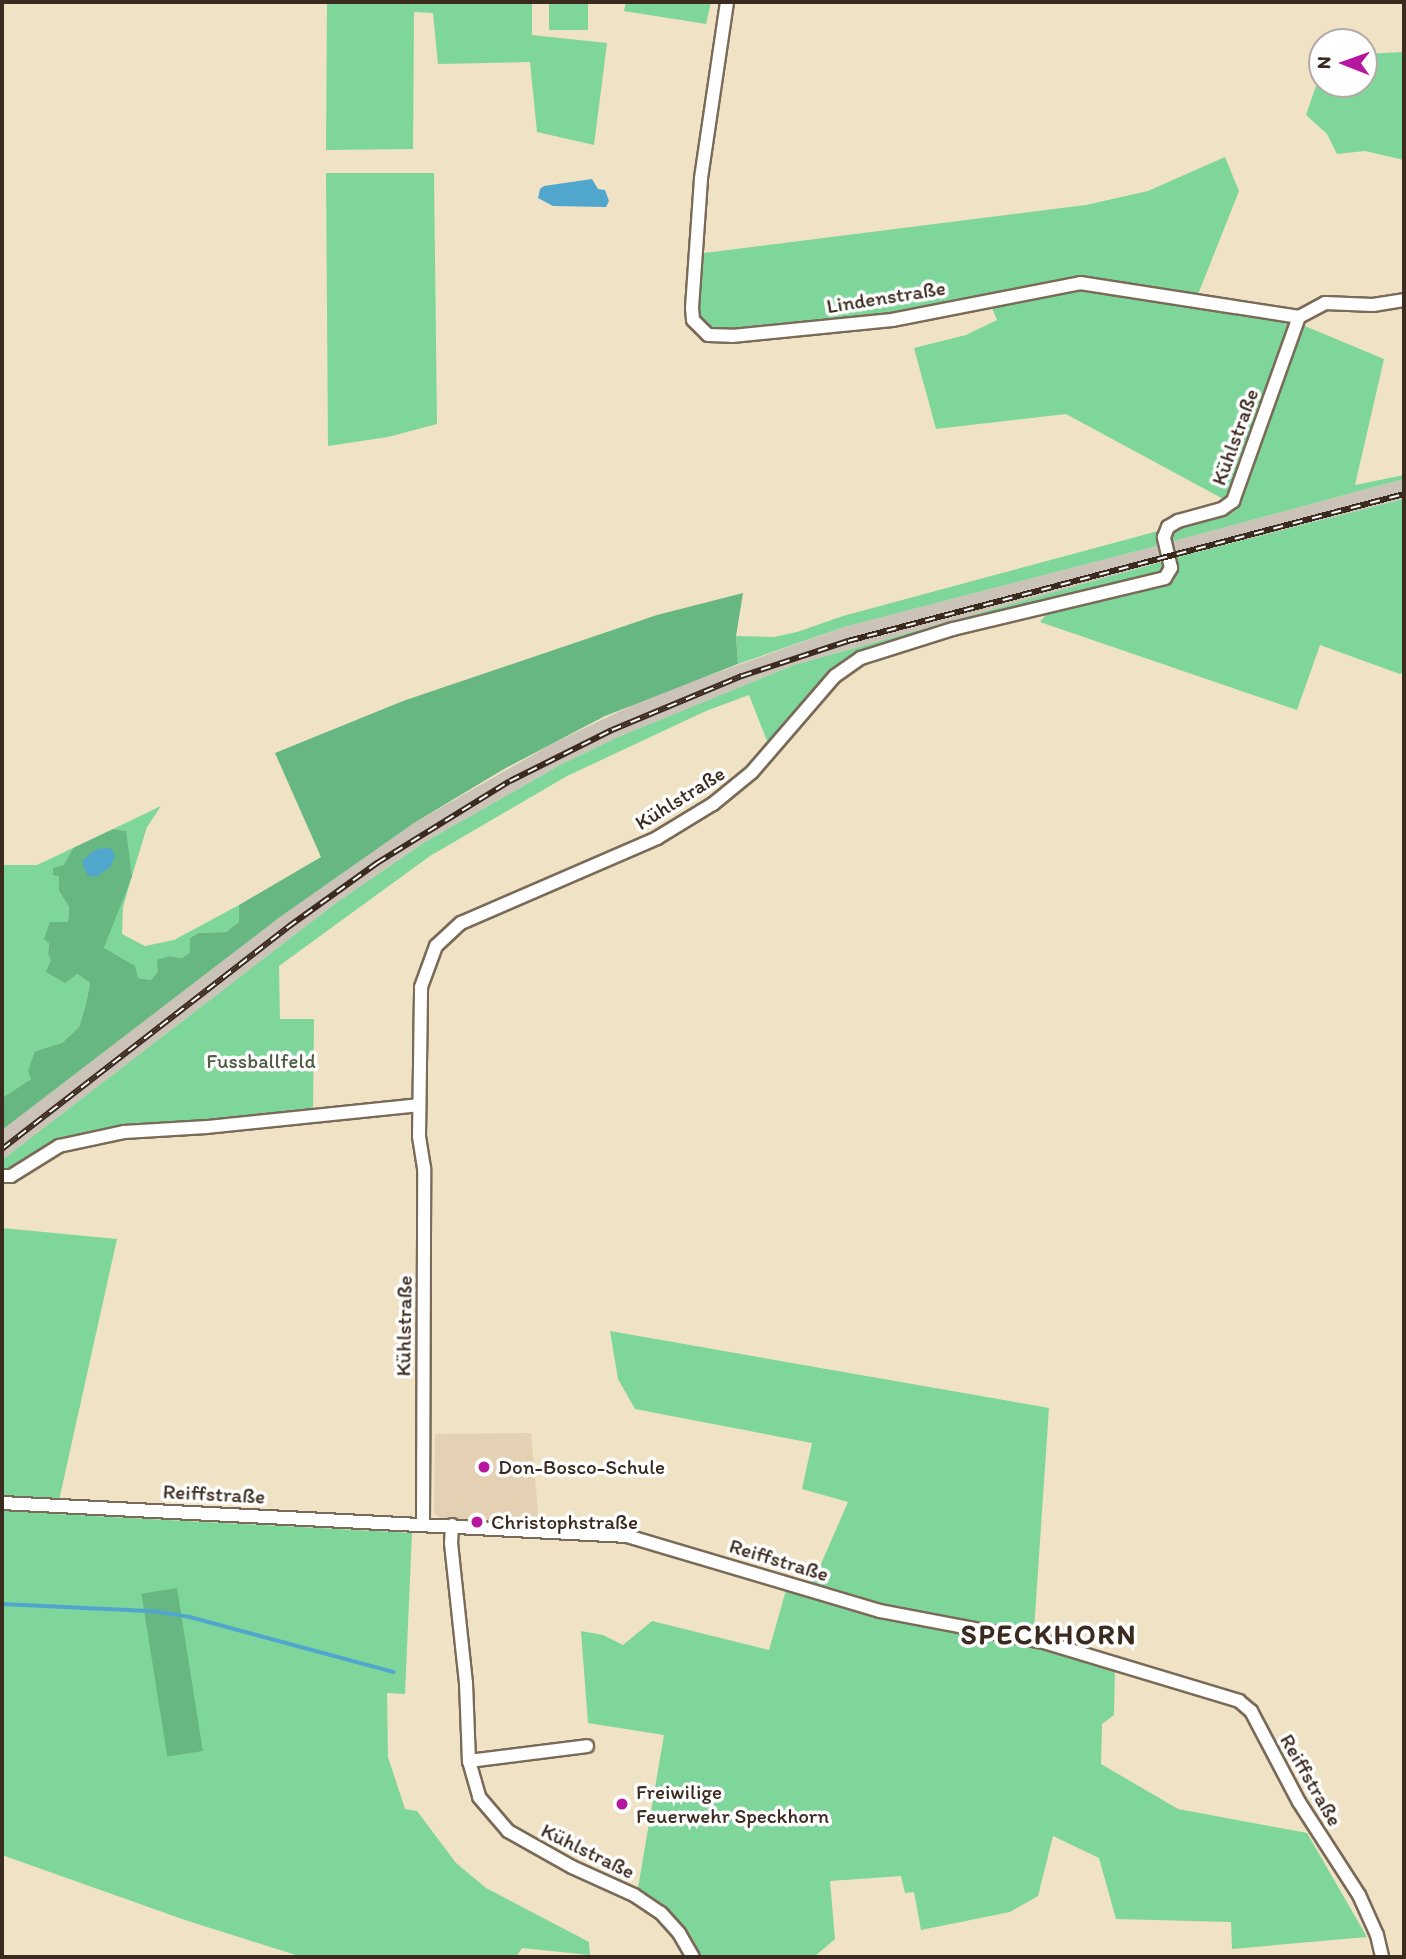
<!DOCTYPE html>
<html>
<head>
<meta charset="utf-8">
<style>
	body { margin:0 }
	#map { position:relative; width:1406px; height:1959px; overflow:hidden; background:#f0e2c4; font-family:Itim,sans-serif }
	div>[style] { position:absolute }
	.built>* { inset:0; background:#e4d1b4 }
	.industrial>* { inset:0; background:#cbc3b8 }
	.green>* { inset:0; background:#7fd69a; transform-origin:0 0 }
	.forest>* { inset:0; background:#67b782; transform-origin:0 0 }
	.water>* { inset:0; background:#51a6cd }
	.stream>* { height:3.5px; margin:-1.75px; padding:0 1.75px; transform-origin:1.75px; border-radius:1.75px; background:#51a6cd }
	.roads { filter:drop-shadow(2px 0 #7a6a58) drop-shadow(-2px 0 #7a6a58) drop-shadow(0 2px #7a6a58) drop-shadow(0 -2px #7a6a58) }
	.minor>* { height:12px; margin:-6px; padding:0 6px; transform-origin:6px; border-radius:6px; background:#fff }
	.rail>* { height:6px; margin-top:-3px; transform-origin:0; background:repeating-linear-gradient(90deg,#fff 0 10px,#3b2a1e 0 20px); box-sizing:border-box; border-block:2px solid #3b2a1e }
	.dots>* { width:19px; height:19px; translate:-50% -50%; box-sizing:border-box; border:4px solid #fff; border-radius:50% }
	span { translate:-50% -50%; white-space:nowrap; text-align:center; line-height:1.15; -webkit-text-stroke:7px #fff; paint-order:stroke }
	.street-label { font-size:21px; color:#3b2a1e }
	.park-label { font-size:21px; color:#4f5e43 }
	.poi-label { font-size:21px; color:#3b2a1e }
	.left { translate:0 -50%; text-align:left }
	.district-label { font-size:28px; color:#3b2a1e; font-weight:700; letter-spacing:2px }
	.frame { position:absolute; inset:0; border:4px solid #3b2a1e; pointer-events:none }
	.north { position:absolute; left:1308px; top:28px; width:70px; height:70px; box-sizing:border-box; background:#fff; border:2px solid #b1aaa5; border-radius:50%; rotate:271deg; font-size:19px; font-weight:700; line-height:28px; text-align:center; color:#3b2a1e }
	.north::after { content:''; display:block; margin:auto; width:24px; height:32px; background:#b5179e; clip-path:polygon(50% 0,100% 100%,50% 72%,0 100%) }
</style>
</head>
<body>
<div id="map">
	<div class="built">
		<i style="clip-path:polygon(531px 1433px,539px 1524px,442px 1519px,434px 1513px,435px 1434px)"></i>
	</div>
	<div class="industrial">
		<i style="clip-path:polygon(1404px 479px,1404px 499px,1174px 558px,1170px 542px)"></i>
		<i style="clip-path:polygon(1160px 545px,1165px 561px,794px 665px,618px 737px,562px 764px,425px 842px,336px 903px,2px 1160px,2px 1130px,280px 917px,414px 823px,552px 744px,647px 698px,844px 627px)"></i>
	</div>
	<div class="green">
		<i style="clip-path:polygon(327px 2px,532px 2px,532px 35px,607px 43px,594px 145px,537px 132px,530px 62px,438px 64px,433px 13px,414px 12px,413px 149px,326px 150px)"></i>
		<i style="left:549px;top:2px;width:39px;height:28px"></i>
		<i style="clip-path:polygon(626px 2px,711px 2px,706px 24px,624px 11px)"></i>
		<i style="clip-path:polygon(1404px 52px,1404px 160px,1365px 151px,1337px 154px,1327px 134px,1306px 115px,1322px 68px,1322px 84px,1364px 84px,1364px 54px)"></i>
		<i style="clip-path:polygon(1225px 157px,1239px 191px,1197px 297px,1292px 322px,1227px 501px,1066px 414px,936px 429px,914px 348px,966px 335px,997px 320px,988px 298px,892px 319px,733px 335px,703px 326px,695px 311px,696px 254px,1086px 205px,1148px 191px)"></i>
		<i style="clip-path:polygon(326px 173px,434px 173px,437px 424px,388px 437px,328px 446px)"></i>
		<i style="clip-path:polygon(1300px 324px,1384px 359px,1355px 485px,1404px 475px,1404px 479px,1170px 542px,1170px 532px,1173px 528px,1224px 511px)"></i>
		<i style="clip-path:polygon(1404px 499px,1404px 672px,1400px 674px,1320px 645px,1297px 710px,1040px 622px,1048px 612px,1174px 581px,1174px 558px)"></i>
		<i style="clip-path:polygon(1162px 530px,1160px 545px,844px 627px,738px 664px,736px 636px,774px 637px,797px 632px,843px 616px)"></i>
		<i style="clip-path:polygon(1165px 561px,1163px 574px,862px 654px,769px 746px,749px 695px,706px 711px,567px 776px,430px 856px,279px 966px,280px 1019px,314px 1019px,313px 1113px,99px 1136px,10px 1174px,2px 1173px,2px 1160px,336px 903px,425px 842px,562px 764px,618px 737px,794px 665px)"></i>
		<i style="clip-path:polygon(161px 806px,147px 827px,132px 876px,123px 907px,122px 934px,145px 946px,174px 940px,239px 905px,239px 922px,226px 932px,198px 933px,190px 938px,190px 952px,182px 958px,169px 956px,151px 980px,138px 978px,104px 948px,114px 920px,126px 831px,113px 829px)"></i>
		<i style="clip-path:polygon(73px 848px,59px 876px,59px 891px,69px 907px,68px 922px,49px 943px,48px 954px,90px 983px,86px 1004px,79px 1027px,62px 1043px,35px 1051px,31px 1079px,2px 1098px,2px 865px,37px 865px)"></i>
		<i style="clip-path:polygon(2px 1228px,117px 1239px,56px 1514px,412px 1533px,405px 1694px,387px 1693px,388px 1757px,405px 1809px,417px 1811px,456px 1863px,486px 1888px,589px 1942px,590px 1955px,522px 1948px,516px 1957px,302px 1957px,185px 1920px,2px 1855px)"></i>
		<i style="clip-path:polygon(610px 1331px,1049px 1408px,1033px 1645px,1115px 1669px,1114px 1715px,1102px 1724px,1101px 1764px,1178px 1809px,1307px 1833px,1367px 1937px,1232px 1949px,1231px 1922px,1116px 1919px,1099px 1858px,1053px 1836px,1038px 1896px,1010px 1912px,921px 1930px,914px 1892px,905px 1893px,901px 1876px,830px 1881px,835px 1939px,814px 1957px,699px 1957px,680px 1924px,667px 1908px,638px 1888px,664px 1735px,588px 1723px,581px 1631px,603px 1635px,623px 1645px,652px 1621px,769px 1650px,786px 1590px,814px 1580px,848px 1502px,802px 1489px,812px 1443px,635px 1409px,618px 1379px)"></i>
	</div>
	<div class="forest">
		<i style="clip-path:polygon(743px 593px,736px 636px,738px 664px,605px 716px,504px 769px,414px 823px,280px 917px,2px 1130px,2px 1098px,31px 1079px,28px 1071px,35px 1051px,62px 1043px,79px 1027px,86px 1004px,90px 983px,77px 974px,65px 983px,46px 972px,51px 960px,48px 954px,49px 943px,44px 939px,50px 922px,68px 922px,69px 907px,59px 891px,59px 876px,53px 875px,53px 868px,64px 865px,73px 848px,113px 829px,126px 831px,132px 876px,104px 948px,135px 966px,138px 978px,151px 980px,158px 971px,157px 960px,169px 956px,182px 958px,190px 952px,190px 938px,198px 933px,226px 932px,239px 922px,239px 905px,321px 857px,275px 753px,403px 701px,657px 615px)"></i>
		<i style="left:177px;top:1588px;width:165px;height:36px;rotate:81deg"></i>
	</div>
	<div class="water">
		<i style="clip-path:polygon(592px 179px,598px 189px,605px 190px,609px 201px,606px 207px,553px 206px,538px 198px,540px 189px,544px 186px)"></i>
		<i style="clip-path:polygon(104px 848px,112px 849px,115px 857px,110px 867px,96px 877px,87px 875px,82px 861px,95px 850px)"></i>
	</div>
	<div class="stream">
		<i style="left:2px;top:1604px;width:151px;rotate:2.7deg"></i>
		<i style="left:153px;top:1611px;width:37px;rotate:9deg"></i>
		<i style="left:190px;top:1617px;width:211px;rotate:15.1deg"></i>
	</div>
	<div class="roads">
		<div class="minor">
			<i style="left:727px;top:2px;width:179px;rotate:98.4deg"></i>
			<i style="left:701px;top:179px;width:129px;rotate:94deg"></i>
			<i style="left:692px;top:308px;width:12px;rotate:85deg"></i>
			<i style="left:693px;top:320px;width:21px;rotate:45deg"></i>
			<i style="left:708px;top:335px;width:24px;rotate:2deg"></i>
			<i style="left:732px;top:336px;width:161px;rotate:-5.7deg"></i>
			<i style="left:892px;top:320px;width:192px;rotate:-11.1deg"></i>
			<i style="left:1080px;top:283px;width:222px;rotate:8.8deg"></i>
			<i style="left:1299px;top:317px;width:30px;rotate:-28deg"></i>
			<i style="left:1325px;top:303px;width:48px;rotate:2.4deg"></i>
			<i style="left:1373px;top:305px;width:31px;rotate:-9deg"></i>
			<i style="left:2px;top:1176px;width:9px"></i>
			<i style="left:11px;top:1176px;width:57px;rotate:-32deg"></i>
			<i style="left:59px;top:1146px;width:66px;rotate:-12.2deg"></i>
			<i style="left:124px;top:1132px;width:83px;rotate:-3.4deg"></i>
			<i style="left:207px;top:1127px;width:213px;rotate:-5.9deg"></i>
			<i style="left:2px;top:1503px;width:626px;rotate:3.02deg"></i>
			<i style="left:627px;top:1536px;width:264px;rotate:16.5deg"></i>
			<i style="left:880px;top:1611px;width:170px;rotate:10.8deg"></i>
			<i style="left:1047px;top:1643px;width:201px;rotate:16.8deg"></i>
			<i style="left:1239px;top:1701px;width:16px;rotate:40deg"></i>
			<i style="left:1251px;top:1711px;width:103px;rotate:62.2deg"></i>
			<i style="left:1299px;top:1802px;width:111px;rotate:57.2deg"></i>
			<i style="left:1359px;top:1895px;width:44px;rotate:65.8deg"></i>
			<i style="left:1377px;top:1935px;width:23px;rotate:77deg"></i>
			<i style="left:423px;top:1524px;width:356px;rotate:-89.8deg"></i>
			<i style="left:424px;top:1168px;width:32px;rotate:-99deg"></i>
			<i style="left:419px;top:1136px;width:149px;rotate:-89.2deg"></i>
			<i style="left:421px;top:987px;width:44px;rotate:-69.9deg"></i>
			<i style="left:436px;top:946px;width:34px;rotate:-43deg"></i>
			<i style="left:461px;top:923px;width:214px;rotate:-23.4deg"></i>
			<i style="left:657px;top:838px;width:66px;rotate:-31.3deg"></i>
			<i style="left:713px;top:804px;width:50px;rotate:-39.4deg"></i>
			<i style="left:752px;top:772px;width:127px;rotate:-49.2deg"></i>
			<i style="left:835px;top:676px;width:32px;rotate:-35deg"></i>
			<i style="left:861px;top:658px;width:96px;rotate:-17.5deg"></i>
			<i style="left:953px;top:629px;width:218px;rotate:-13.5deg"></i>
			<i style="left:1165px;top:578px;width:12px;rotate:-59deg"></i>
			<i style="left:1171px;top:568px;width:32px;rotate:-103deg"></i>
			<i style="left:1164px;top:537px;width:11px;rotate:-68deg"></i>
			<i style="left:1168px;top:527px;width:12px;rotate:-31deg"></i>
			<i style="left:1178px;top:521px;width:46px;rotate:-15.3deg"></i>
			<i style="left:1222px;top:509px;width:14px;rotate:-36deg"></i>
			<i style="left:1233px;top:501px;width:195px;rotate:-70.3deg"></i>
			<i style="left:452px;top:1525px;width:18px;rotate:93deg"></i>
			<i style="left:451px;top:1543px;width:141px;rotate:83.9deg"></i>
			<i style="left:466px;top:1683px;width:78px;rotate:87.8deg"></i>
			<i style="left:469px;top:1761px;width:37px;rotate:74deg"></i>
			<i style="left:479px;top:1797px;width:45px;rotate:49.5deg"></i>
			<i style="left:508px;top:1831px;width:73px;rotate:29.4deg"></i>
			<i style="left:572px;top:1867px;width:68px;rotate:24.3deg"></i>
			<i style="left:634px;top:1895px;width:32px;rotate:34deg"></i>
			<i style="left:661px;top:1913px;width:27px;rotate:48deg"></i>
			<i style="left:679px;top:1933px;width:28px;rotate:60deg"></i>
			<i style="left:469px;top:1761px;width:119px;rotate:-7.2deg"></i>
		</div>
	</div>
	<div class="rail">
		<i style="left:2px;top:1149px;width:362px;rotate:-37.8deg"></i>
		<i style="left:288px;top:927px;width:110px;rotate:-35.7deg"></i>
		<i style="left:377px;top:863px;width:156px;rotate:-31.7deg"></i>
		<i style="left:510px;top:781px;width:114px;rotate:-26.6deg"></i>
		<i style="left:612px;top:730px;width:141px;rotate:-22.6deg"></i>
		<i style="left:742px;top:676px;width:112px;rotate:-18.3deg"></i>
		<i style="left:848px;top:641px;width:575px;rotate:-14.81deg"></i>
	</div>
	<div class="dots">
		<i style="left:484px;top:1467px;background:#b5179e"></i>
		<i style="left:477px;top:1522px;background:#b5179e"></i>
		<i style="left:622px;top:1804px;background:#b5179e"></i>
	</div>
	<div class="street-label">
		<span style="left:886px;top:297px;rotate:-9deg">Lindenstraße</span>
		<span style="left:1235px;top:437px;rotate:-70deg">Kühlstraße</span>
		<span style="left:680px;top:798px;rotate:-32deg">Kühlstraße</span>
		<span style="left:404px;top:1326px;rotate:-89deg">Kühlstraße</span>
		<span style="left:214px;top:1494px;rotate:3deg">Reiffstraße</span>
		<span style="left:779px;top:1560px;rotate:17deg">Reiffstraße</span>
		<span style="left:1311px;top:1780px;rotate:60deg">Reiffstraße</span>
		<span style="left:588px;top:1851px;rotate:26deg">Kühlstraße</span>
	</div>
	<div class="park-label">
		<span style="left:261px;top:1061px">Fussballfeld</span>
	</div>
	<div class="poi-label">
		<span class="left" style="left:498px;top:1467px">Don-Bosco-Schule</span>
		<span class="left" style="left:491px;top:1522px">Christophstraße</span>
		<span class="left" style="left:636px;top:1804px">Freiwilige<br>Feuerwehr Speckhorn</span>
	</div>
	<div class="district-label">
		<span style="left:1049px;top:1634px">SPECKHORN</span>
	</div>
	<div class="frame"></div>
	<div class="north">N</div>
</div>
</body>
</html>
